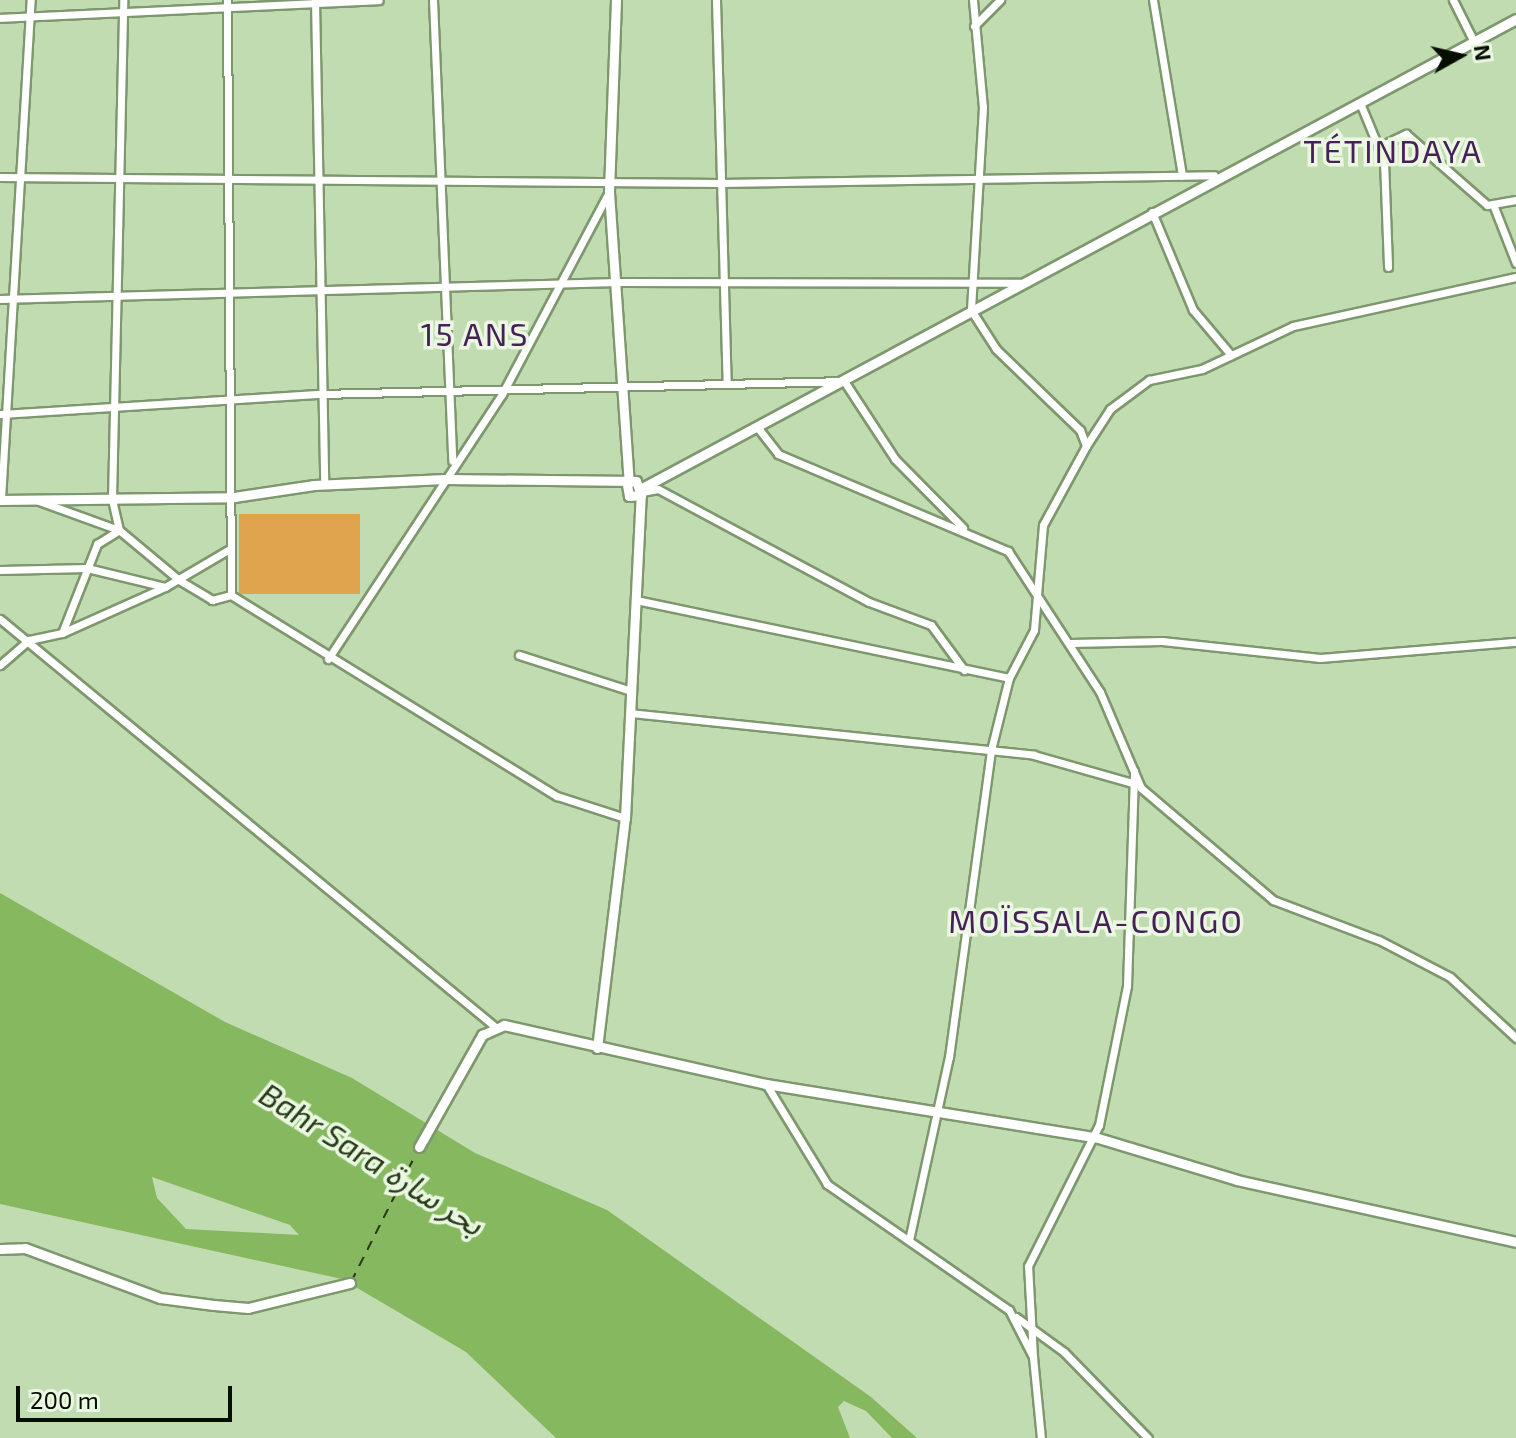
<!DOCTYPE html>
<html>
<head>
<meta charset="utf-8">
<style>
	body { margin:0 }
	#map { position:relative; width:1516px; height:1438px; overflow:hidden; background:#c1dcb0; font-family:"Exo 2","Noto Sans Arabic",sans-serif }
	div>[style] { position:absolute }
	.green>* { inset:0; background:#e0a34e; transform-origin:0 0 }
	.water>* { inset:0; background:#85b85f }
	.ferry>* { height:2px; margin-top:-1px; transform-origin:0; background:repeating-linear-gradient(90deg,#263a16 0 10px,transparent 0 18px) }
	.roads { filter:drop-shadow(2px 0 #7e976e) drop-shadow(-2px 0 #7e976e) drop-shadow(0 2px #7e976e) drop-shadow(0 -2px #7e976e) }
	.street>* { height:7px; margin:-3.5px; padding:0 3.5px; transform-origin:3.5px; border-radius:3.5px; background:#fff }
	.secondary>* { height:9px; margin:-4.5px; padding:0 4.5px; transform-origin:4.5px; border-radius:4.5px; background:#fff }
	span { translate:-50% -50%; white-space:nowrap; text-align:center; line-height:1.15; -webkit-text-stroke:7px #eaf8e2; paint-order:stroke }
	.neighbourhood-label { font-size:32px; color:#462157; letter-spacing:2px }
	.water-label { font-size:32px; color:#263a16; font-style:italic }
	.north { position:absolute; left:1420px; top:16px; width:80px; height:80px; -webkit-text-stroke:6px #eaf8e2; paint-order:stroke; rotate:82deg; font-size:22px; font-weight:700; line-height:32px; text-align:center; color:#060e02 }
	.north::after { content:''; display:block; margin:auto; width:28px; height:36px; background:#060e02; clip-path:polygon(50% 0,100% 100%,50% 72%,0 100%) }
	.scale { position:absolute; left:16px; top:1386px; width:216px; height:36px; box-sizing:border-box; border:4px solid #060e02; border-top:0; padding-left:10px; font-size:24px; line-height:28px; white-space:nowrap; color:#060e02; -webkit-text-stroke:6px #eaf8e2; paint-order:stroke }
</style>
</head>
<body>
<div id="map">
	<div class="green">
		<i style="left:239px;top:514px;width:121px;height:80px"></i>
	</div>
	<div class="water">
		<i style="clip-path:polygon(evenodd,0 893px,225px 1022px,352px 1078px,475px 1153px,607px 1210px,871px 1397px,917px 1438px,892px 1438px,866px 1411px,844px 1401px,838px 1407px,850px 1438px,556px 1438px,466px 1352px,342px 1279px,0 1204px,0 893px,152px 1177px,290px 1225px,299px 1235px,186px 1229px,157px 1198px,152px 1177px)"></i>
	</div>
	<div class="ferry">
		<i style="left:351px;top:1282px;width:146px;rotate:-63.1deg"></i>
	</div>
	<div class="roads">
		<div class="street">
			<i style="left:227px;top:0;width:595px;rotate:89.61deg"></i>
			<i style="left:315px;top:0;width:485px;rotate:88.9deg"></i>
			<i style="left:433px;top:0;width:461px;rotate:87.6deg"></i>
			<i style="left:716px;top:0;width:382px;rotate:88.4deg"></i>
			<i style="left:973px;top:0;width:107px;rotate:84.7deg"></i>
			<i style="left:983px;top:107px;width:203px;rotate:93.4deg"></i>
			<i style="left:971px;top:310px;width:46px;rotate:57.3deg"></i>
			<i style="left:996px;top:349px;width:117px;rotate:44deg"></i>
			<i style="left:1080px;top:430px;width:17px;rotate:69deg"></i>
			<i style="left:1153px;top:0;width:178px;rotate:80.6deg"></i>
			<i style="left:1453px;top:0;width:47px;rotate:63.4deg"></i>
			<i style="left:0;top:18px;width:379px;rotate:-2.7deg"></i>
			<i style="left:974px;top:26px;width:37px;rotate:-45deg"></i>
			<i style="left:1360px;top:103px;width:63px;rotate:67.5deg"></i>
			<i style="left:1384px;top:161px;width:106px;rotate:87.8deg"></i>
			<i style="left:1381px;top:146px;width:28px;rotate:-26deg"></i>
			<i style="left:1406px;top:134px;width:108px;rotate:41.2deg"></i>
			<i style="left:1487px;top:205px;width:29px;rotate:-10deg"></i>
			<i style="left:0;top:177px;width:721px;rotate:0.48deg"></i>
			<i style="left:721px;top:183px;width:493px;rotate:-0.9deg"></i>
			<i style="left:1494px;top:207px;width:60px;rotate:68.6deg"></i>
			<i style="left:1152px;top:212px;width:106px;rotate:67.3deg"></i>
			<i style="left:1193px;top:310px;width:59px;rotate:49.8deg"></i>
			<i style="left:0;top:299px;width:618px;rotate:-1.58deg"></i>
			<i style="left:618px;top:282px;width:403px;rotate:0.1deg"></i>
			<i style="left:0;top:414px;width:322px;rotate:-3.6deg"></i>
			<i style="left:321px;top:394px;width:523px;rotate:-1.42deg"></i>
			<i style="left:844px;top:381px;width:93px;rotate:56.8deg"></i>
			<i style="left:895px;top:459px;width:97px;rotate:45.4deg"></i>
			<i style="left:758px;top:428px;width:33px;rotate:52deg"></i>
			<i style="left:778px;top:454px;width:250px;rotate:22.9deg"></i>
			<i style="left:1008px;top:551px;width:168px;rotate:56.9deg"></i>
			<i style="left:1100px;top:692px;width:104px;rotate:66.9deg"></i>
			<i style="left:1141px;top:788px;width:173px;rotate:40.3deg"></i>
			<i style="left:1273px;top:900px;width:113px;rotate:20.7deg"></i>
			<i style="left:1379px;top:940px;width:80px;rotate:27.5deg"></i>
			<i style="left:1450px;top:977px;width:90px;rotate:42.7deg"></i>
			<i style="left:642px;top:492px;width:16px;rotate:-11deg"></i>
			<i style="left:658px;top:489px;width:239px;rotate:28.2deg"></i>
			<i style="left:869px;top:602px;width:66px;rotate:20.4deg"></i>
			<i style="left:931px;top:625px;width:56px;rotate:53.7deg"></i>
			<i style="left:1px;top:499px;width:500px;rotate:-86.6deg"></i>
			<i style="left:36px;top:500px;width:88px;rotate:19.9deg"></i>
			<i style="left:119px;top:530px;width:78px;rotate:39.8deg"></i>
			<i style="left:179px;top:580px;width:39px;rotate:31deg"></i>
			<i style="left:212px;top:600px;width:20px;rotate:-15deg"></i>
			<i style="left:231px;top:595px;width:383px;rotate:31.7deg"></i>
			<i style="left:557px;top:796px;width:71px;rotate:17.9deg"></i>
			<i style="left:0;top:570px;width:87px;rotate:-1.3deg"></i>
			<i style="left:87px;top:568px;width:80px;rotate:13.7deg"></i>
			<i style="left:636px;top:600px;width:381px;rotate:11.8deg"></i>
			<i style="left:0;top:619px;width:640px;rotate:39.48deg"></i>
			<i style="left:62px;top:633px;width:96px;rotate:-68.5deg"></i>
			<i style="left:97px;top:544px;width:26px;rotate:-32deg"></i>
			<i style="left:119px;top:530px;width:32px;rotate:-103deg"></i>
			<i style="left:112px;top:499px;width:499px;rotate:-88.7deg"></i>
			<i style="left:1071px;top:643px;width:91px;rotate:-1.3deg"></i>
			<i style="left:1162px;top:641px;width:159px;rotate:6.1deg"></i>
			<i style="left:1320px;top:658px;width:197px;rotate:-4.7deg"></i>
			<i style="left:519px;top:655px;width:118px;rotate:17.8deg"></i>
			<i style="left:328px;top:659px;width:317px;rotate:-56.7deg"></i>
			<i style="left:502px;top:394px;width:224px;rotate:-62.1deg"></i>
			<i style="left:0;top:665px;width:38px;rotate:-41deg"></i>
			<i style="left:29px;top:640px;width:34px;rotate:-12deg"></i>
			<i style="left:62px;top:633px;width:113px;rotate:-24.1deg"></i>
			<i style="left:165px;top:587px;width:73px;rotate:-30.4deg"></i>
			<i style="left:630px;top:713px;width:406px;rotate:5.9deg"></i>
			<i style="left:1034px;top:755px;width:102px;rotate:15.9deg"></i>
			<i style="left:766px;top:1084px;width:117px;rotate:58.6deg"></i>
			<i style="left:827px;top:1184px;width:221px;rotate:34.7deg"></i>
			<i style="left:1009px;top:1310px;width:53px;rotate:62.9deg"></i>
			<i style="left:1033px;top:1357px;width:81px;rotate:84.4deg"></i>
			<i style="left:909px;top:1240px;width:187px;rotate:-77.7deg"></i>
			<i style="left:949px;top:1057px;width:310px;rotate:-82.2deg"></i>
			<i style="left:991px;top:750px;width:74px;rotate:-76deg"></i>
			<i style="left:1009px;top:678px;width:54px;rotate:-62.5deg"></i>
			<i style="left:1034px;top:630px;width:105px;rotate:-85.1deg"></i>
			<i style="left:1043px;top:525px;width:90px;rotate:-61.4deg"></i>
			<i style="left:1086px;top:446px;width:44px;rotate:-57deg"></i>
			<i style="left:1110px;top:409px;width:49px;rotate:-36.6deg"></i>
			<i style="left:1149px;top:380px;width:54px;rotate:-11.7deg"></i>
			<i style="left:1202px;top:369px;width:101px;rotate:-25.3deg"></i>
			<i style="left:1293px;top:326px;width:228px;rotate:-12.4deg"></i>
			<i style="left:1016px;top:1317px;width:59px;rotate:36.1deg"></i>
			<i style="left:1064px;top:1352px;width:120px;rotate:45.7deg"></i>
			<i style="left:1033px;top:1357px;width:91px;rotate:-93.1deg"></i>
			<i style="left:1028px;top:1266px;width:158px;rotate:-63.3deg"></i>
			<i style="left:1099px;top:1125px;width:142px;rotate:-78.6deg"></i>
			<i style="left:1127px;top:986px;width:215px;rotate:-88.1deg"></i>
		</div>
		<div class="secondary">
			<i style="left:616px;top:0;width:192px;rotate:92.1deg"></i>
			<i style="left:609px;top:192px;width:292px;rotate:86.1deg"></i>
			<i style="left:642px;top:488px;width:992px;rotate:-28.22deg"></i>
			<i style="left:0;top:500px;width:234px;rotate:-0.7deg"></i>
			<i style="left:234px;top:497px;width:81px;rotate:-8.5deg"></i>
			<i style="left:314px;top:485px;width:131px;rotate:-2.6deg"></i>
			<i style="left:445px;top:479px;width:191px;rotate:0.6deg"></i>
			<i style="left:636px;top:481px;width:15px;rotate:70deg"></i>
			<i style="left:641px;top:495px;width:12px;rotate:175deg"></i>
			<i style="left:629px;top:496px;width:11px;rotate:-100deg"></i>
			<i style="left:597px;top:1048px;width:232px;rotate:-83.1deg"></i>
			<i style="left:625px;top:818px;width:323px;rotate:-87.2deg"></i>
			<i style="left:419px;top:1147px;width:129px;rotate:-60.6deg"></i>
			<i style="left:482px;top:1035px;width:24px;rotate:-24deg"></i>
			<i style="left:504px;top:1025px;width:269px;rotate:12.7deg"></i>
			<i style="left:766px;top:1084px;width:333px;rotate:9.2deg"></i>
			<i style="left:1095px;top:1137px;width:148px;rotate:16.8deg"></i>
			<i style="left:1237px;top:1180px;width:286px;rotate:12.5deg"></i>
			<i style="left:0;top:1249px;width:25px;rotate:-2deg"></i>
			<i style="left:25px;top:1248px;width:144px;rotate:20.3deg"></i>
			<i style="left:160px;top:1298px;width:54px;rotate:7.4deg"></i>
			<i style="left:214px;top:1305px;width:34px;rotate:5deg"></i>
			<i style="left:248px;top:1308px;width:105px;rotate:-13.8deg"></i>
		</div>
	</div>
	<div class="neighbourhood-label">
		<span style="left:1393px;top:150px">TÉTINDAYA</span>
		<span style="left:475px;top:333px">15 ANS</span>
		<span style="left:1096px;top:920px">MOÏSSALA-CONGO</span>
	</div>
	<div class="water-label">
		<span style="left:372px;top:1158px;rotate:32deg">Bahr Sara بحر سارة</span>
	</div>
	<div class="north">N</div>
	<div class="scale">200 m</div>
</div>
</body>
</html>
